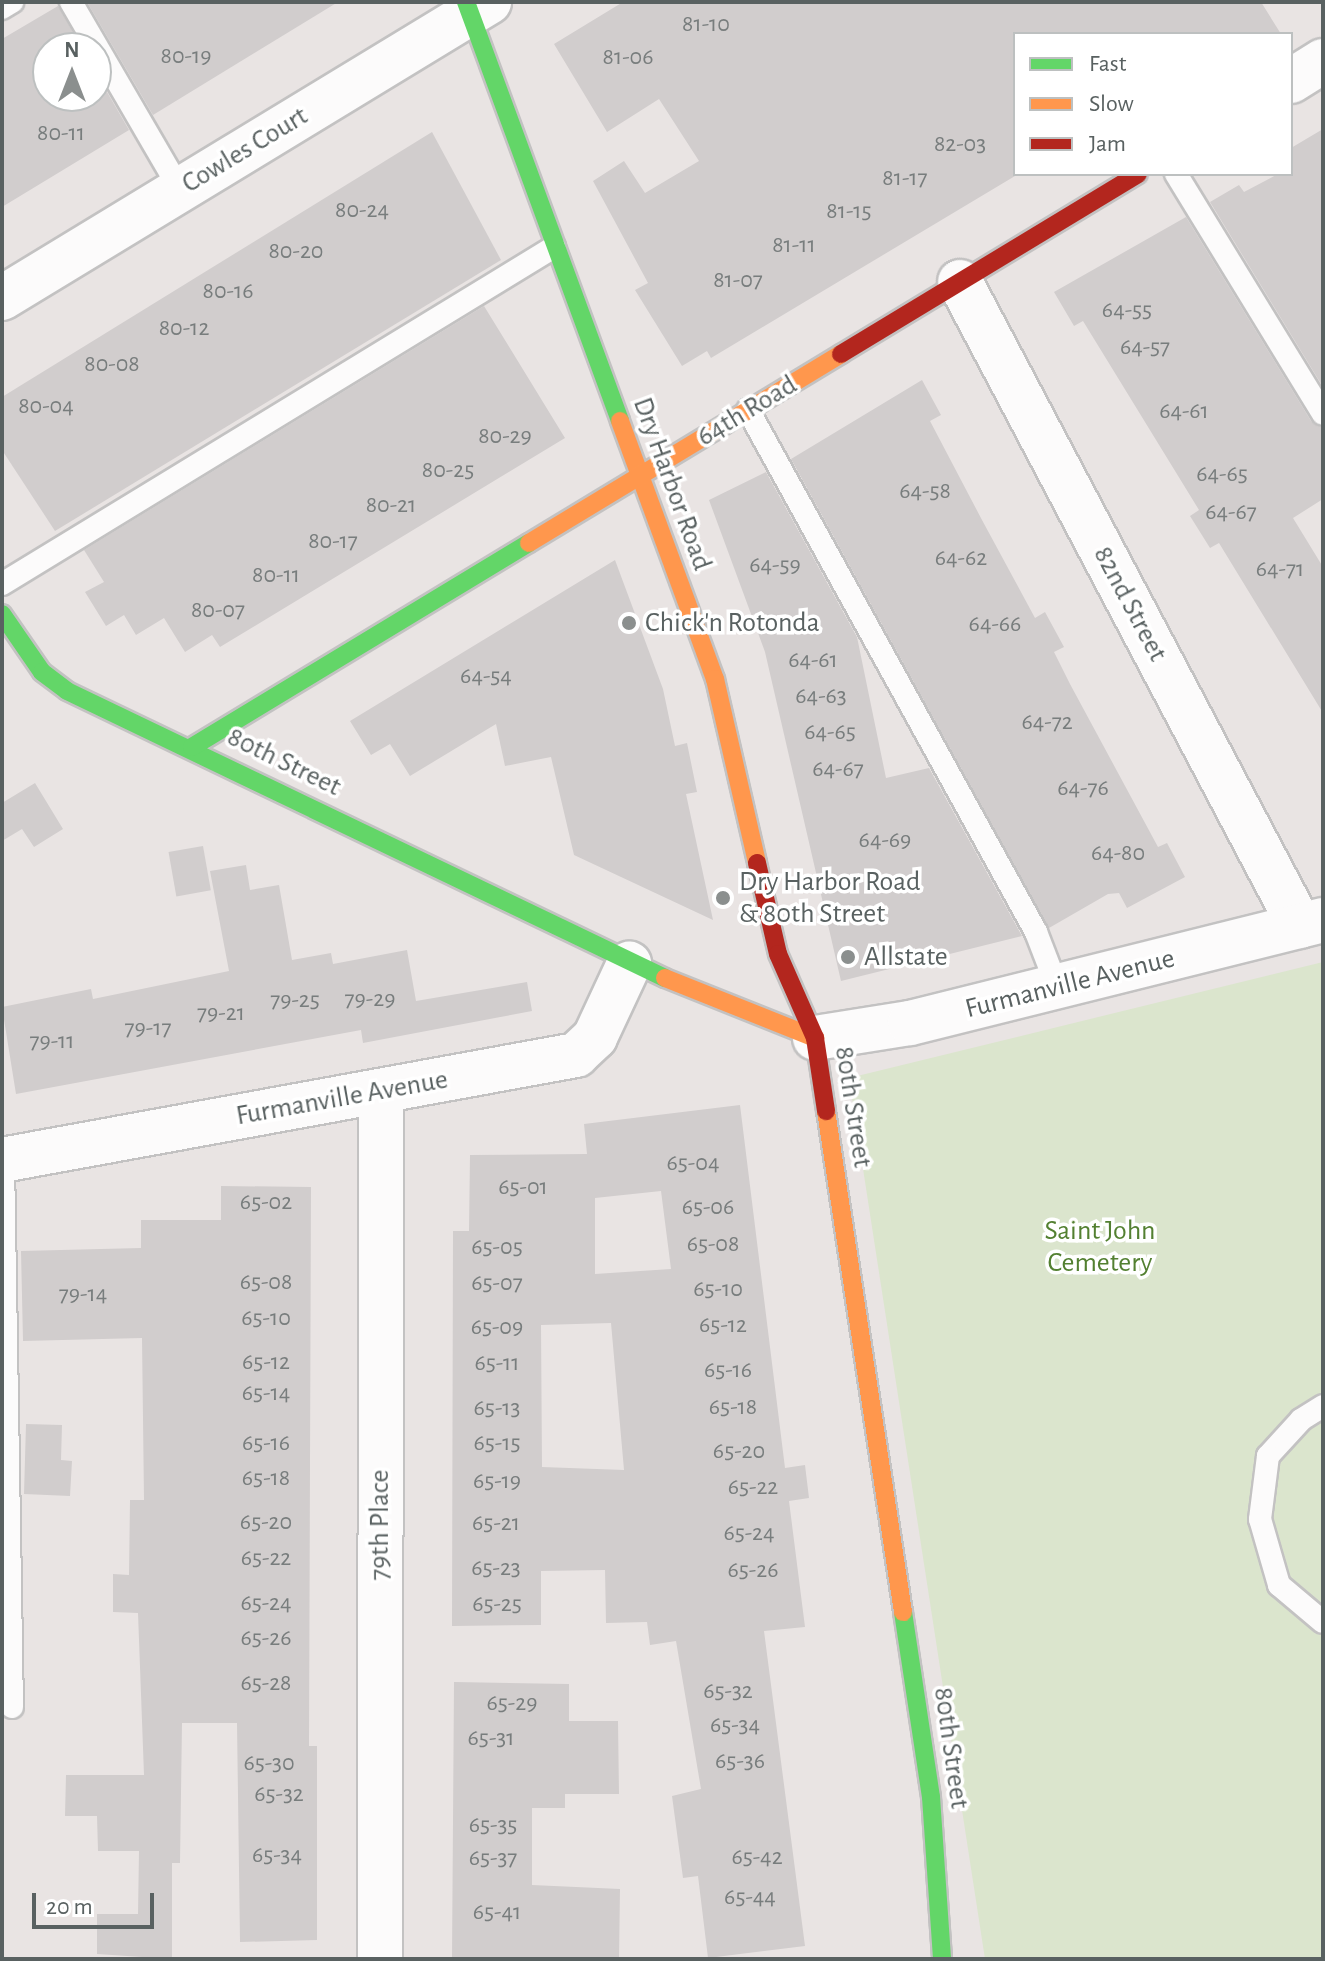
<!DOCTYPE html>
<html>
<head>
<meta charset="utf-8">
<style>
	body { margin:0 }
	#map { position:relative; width:1325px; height:1961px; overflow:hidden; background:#e9e4e3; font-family:"Alegreya Sans",sans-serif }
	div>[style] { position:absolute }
	.green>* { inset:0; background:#dbe5cd }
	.building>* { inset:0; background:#d1cdcd; transform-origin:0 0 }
	.roads { filter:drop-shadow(2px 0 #c3c2c2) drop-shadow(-2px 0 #c3c2c2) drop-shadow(0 2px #c3c2c2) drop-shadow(0 -2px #c3c2c2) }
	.lane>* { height:22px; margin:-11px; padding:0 11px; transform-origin:11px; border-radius:11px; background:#fcfbfb }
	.street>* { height:44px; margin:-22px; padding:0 22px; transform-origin:22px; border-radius:22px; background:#fcfbfb }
	.fast>* { height:18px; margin:-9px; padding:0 9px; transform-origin:9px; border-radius:9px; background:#63d668 }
	.slow>* { height:18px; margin:-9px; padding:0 9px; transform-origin:9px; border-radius:9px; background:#ff974d }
	.jam>* { height:18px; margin:-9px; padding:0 9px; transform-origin:9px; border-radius:9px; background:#b3261e }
	.dots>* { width:22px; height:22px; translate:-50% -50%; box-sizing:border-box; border:4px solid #fff; border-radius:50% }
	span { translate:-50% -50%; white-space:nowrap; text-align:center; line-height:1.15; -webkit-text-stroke:7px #fff; paint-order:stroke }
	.number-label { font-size:24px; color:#787d7d }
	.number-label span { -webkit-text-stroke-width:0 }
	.street-label { font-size:28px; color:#596161 }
	.poi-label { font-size:28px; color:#596161 }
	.left { translate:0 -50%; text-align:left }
	.park-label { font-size:28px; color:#538031 }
	.frame { position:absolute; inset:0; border:4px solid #596161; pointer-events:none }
	.legend { position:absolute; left:1013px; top:32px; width:280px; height:144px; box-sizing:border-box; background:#fff; border:2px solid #bdc0c0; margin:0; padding:10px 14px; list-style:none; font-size:24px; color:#596161 }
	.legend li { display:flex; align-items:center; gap:16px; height:40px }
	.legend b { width:40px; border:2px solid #bdc0c0 }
	.north { position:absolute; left:32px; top:32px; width:80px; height:80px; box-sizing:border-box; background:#fff; border:2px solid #bdc0c0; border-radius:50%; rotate:0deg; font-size:22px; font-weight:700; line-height:32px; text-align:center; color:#596161 }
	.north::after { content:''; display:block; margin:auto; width:28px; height:36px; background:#8b8f8e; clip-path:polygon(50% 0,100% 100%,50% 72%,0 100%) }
	.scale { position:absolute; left:32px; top:1893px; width:122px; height:36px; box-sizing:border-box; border:4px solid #596161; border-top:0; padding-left:10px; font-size:24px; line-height:28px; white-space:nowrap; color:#596161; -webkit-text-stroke:6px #fff; paint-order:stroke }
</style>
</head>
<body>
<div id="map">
	<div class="green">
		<i style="clip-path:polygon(1323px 962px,1323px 1959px,985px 1959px,849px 1078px)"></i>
	</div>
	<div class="building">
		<i style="clip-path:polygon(87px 2px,338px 2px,153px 115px)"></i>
		<i style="clip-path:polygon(623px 2px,1261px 2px,1281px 34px,1015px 34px,1015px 176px,711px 358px,707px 351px,682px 366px,635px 290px,648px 283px,593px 181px,624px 161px,645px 193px,699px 161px,659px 99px,607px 132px,554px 44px)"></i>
		<i style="clip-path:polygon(58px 6px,82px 48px,48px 48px,48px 96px,96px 96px,96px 73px,129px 130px,2px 207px,2px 39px)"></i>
		<i style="clip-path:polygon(1323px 129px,1323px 387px,1210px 202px,1239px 185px,1244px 192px,1278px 174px,1291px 174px,1291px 148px)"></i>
		<i style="clip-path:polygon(432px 132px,501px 260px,55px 531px,2px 450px,2px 397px)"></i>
		<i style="clip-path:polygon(1186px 217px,1311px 421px,1323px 428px,1323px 499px,1293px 518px,1323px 567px,1323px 713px,1219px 543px,1210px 548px,1190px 516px,1199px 510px,1083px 321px,1074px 326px,1054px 292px)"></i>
		<i style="clip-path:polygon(484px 306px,565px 438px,220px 647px,212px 635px,185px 652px,164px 618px,136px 635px,124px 615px,106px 626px,85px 592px,104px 582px,84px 550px)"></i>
		<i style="clip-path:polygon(922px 380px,941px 415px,930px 421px,982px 520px,1035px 618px,1045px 612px,1064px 647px,1054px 652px,1070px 684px,1158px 847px,1167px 843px,1185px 877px,1127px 908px,1119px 893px,1108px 894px,1049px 928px,791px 459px)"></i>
		<i style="clip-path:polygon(766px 472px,857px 637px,886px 778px,929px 768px,1022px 936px,841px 981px,765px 652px,709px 500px)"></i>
		<i style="clip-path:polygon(615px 560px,663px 689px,675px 746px,687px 743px,697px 792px,686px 794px,713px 920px,574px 855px,551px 757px,505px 766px,496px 724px,410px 776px,390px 744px,371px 755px,350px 721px)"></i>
		<i style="clip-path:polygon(35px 783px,63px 829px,34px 847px,22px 829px,2px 841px,2px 803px)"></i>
		<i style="left:203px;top:846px;width:45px;height:35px;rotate:80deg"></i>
		<i style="clip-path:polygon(246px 865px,250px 890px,279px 885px,292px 960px,331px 953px,333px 964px,407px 950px,416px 1001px,527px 982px,532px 1011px,363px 1043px,361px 1030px,16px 1094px,2px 1007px,91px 989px,93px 999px,229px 971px,210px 871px)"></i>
		<i style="clip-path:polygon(evenodd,740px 1105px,785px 1468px,805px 1465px,809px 1498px,789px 1501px,805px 1627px,764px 1631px,805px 1946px,708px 1958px,698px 1876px,683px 1878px,672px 1796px,701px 1789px,676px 1641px,650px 1645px,647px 1622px,606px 1623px,605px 1570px,541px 1571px,541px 1625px,452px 1626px,453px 1231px,469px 1231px,470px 1155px,587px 1154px,584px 1124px,740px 1105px,661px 1191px,671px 1269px,595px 1274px,595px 1198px,661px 1191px,740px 1105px,611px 1323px,624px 1470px,542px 1467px,541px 1325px,611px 1323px)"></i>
		<i style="clip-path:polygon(221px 1186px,311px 1187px,309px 1746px,317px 1746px,317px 1940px,240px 1942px,237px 1723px,182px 1723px,180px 1863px,172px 1863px,172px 1959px,97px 1954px,97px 1914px,138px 1914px,139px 1851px,98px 1851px,97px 1816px,65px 1816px,66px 1775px,144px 1775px,138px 1613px,113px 1612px,113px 1574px,129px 1575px,130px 1500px,144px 1500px,142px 1338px,23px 1341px,21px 1251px,141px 1248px,141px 1220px,221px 1220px)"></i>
		<i style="clip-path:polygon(26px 1424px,62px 1425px,61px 1460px,72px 1461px,70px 1496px,24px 1494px)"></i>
		<i style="clip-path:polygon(454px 1682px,569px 1684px,569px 1721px,618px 1721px,619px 1794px,565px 1794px,565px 1808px,532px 1808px,532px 1885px,620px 1889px,619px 1959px,452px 1959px)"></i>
	</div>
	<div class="roads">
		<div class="lane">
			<i style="left:71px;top:2px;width:216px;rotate:59.8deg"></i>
			<i style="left:2px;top:8px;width:12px;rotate:-31deg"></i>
			<i style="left:1176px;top:174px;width:281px;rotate:58.5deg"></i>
			<i style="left:748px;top:410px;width:596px;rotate:61.11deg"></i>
			<i style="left:1036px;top:932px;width:61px;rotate:68.9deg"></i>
			<i style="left:2px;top:584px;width:647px;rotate:-31.4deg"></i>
			<i style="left:3px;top:1160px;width:547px;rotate:89.06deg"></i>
			<i style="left:1323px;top:1406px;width:26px;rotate:148deg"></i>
			<i style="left:1301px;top:1420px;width:49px;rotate:132.5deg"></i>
			<i style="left:1268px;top:1456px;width:64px;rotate:97.2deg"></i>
			<i style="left:1260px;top:1519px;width:69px;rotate:73.9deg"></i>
			<i style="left:1279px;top:1585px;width:57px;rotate:40.1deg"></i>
		</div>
		<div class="street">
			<i style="left:1291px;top:81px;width:38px;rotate:-32deg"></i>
			<i style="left:960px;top:282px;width:728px;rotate:62.17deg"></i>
			<i style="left:2px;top:298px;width:570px;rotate:-31.29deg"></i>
			<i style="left:815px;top:1038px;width:96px;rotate:-9deg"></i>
			<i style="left:910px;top:1023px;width:426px;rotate:-14deg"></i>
			<i style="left:2px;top:1160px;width:584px;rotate:-10.37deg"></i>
			<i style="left:576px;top:1055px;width:26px;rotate:-43deg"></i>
			<i style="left:595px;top:1037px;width:81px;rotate:-65deg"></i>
			<i style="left:380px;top:1959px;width:868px;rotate:-89.93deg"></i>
		</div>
		<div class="fast">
			<i style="left:466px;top:2px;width:446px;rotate:69.8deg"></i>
			<i style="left:2px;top:614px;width:70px;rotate:55.4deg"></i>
			<i style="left:42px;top:672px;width:31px;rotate:37deg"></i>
			<i style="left:67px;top:691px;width:663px;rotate:25.64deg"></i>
			<i style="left:192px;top:747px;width:394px;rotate:-31.2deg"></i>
			<i style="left:903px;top:1612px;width:187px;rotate:81.4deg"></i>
			<i style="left:931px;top:1797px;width:162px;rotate:86.1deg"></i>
		</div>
		<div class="slow">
			<i style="left:620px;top:421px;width:275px;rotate:69.8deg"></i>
			<i style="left:715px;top:679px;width:189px;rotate:77.1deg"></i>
			<i style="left:529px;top:543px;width:365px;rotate:-31.2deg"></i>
			<i style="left:665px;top:978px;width:162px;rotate:21.8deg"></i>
			<i style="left:826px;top:1111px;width:507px;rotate:81.26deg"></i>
		</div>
		<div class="jam">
			<i style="left:841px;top:354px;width:347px;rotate:-31.2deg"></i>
			<i style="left:757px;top:863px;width:93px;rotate:77deg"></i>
			<i style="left:778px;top:954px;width:92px;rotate:66.2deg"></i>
			<i style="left:815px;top:1038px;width:74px;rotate:81.4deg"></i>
		</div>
	</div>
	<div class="dots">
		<i style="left:629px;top:623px;background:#8b8f8e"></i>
		<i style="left:723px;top:898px;background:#8b8f8e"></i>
		<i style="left:848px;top:957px;background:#8b8f8e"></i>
	</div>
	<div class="number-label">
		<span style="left:706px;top:25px">81-10</span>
		<span style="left:186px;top:57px">80-19</span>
		<span style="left:628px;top:58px">81-06</span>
		<span style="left:61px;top:134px">80-11</span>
		<span style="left:960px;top:145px">82-03</span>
		<span style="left:905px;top:179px">81-17</span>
		<span style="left:362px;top:211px">80-24</span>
		<span style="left:849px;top:212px">81-15</span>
		<span style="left:794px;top:246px">81-11</span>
		<span style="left:296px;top:252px">80-20</span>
		<span style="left:738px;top:281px">81-07</span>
		<span style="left:228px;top:292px">80-16</span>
		<span style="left:1127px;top:311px">64-55</span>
		<span style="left:184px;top:329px">80-12</span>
		<span style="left:1145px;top:348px">64-57</span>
		<span style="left:112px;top:365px">80-08</span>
		<span style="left:46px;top:407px">80-04</span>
		<span style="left:1184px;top:412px">64-61</span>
		<span style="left:505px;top:437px">80-29</span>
		<span style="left:448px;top:471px">80-25</span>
		<span style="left:1222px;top:475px">64-65</span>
		<span style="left:925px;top:492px">64-58</span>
		<span style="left:391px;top:506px">80-21</span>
		<span style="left:1231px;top:513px">64-67</span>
		<span style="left:333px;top:542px">80-17</span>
		<span style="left:961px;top:559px">64-62</span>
		<span style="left:775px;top:566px">64-59</span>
		<span style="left:1280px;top:570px">64-71</span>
		<span style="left:276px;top:576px">80-11</span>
		<span style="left:218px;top:611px">80-07</span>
		<span style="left:995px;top:625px">64-66</span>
		<span style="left:813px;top:661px">64-61</span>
		<span style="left:486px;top:677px">64-54</span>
		<span style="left:821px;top:697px">64-63</span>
		<span style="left:1047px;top:723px">64-72</span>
		<span style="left:830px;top:733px">64-65</span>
		<span style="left:838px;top:770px">64-67</span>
		<span style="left:1083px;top:789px">64-76</span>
		<span style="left:885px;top:841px">64-69</span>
		<span style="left:1118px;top:854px">64-80</span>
		<span style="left:370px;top:1000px">79-29</span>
		<span style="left:295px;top:1001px">79-25</span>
		<span style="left:221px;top:1014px">79-21</span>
		<span style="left:148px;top:1029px">79-17</span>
		<span style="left:52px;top:1042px">79-11</span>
		<span style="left:693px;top:1164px">65-04</span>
		<span style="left:523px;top:1188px">65-01</span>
		<span style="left:266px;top:1203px">65-02</span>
		<span style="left:708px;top:1208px">65-06</span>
		<span style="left:713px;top:1245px">65-08</span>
		<span style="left:497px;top:1248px">65-05</span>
		<span style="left:266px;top:1283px">65-08</span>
		<span style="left:497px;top:1284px">65-07</span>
		<span style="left:718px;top:1290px">65-10</span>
		<span style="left:83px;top:1295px">79-14</span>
		<span style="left:266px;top:1319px">65-10</span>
		<span style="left:723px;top:1326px">65-12</span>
		<span style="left:497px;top:1328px">65-09</span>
		<span style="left:266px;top:1363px">65-12</span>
		<span style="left:497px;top:1364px">65-11</span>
		<span style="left:728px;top:1371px">65-16</span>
		<span style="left:266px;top:1394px">65-14</span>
		<span style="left:733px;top:1408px">65-18</span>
		<span style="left:497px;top:1409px">65-13</span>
		<span style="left:266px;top:1444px">65-16</span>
		<span style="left:497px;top:1444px">65-15</span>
		<span style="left:739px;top:1452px">65-20</span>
		<span style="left:266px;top:1479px">65-18</span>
		<span style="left:497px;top:1482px">65-19</span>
		<span style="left:753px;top:1488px">65-22</span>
		<span style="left:266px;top:1523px">65-20</span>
		<span style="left:496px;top:1524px">65-21</span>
		<span style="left:749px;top:1534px">65-24</span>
		<span style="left:266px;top:1559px">65-22</span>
		<span style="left:496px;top:1569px">65-23</span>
		<span style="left:753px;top:1571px">65-26</span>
		<span style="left:266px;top:1604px">65-24</span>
		<span style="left:497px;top:1605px">65-25</span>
		<span style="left:266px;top:1639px">65-26</span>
		<span style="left:266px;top:1684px">65-28</span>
		<span style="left:728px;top:1692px">65-32</span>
		<span style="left:512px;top:1704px">65-29</span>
		<span style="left:735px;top:1726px">65-34</span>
		<span style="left:491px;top:1739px">65-31</span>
		<span style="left:740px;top:1762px">65-36</span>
		<span style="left:269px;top:1764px">65-30</span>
		<span style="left:279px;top:1795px">65-32</span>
		<span style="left:493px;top:1826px">65-35</span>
		<span style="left:277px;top:1856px">65-34</span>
		<span style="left:757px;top:1858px">65-42</span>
		<span style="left:493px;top:1859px">65-37</span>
		<span style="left:750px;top:1898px">65-44</span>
		<span style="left:497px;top:1913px">65-41</span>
	</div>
	<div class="street-label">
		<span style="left:245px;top:150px;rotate:-31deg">Cowles Court</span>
		<span style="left:747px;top:411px;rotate:-31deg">64th Road</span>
		<span style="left:672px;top:484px;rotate:70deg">Dry Harbor Road</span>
		<span style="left:1130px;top:604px;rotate:62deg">82nd Street</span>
		<span style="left:284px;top:762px;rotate:26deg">80th Street</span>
		<span style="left:1070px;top:984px;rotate:-14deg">Furmanville Avenue</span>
		<span style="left:342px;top:1098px;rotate:-10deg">Furmanville Avenue</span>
		<span style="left:853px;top:1107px;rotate:81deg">80th Street</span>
		<span style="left:380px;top:1525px;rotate:-90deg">79th Place</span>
		<span style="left:951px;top:1748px;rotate:82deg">80th Street</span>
	</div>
	<div class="poi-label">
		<span class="left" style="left:645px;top:623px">Chick'n Rotonda</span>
		<span class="left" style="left:739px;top:898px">Dry Harbor Road<br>&amp; 80th Street</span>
		<span class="left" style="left:864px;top:957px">Allstate</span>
	</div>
	<div class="park-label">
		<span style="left:1100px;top:1247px">Saint John<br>Cemetery</span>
	</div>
	<div class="frame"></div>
	<ul class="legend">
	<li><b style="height:10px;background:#63d668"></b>Fast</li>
	<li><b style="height:10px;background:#ff974d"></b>Slow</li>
	<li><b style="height:10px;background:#b3261e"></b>Jam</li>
	</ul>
	<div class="north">N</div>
	<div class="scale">20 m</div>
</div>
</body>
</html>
